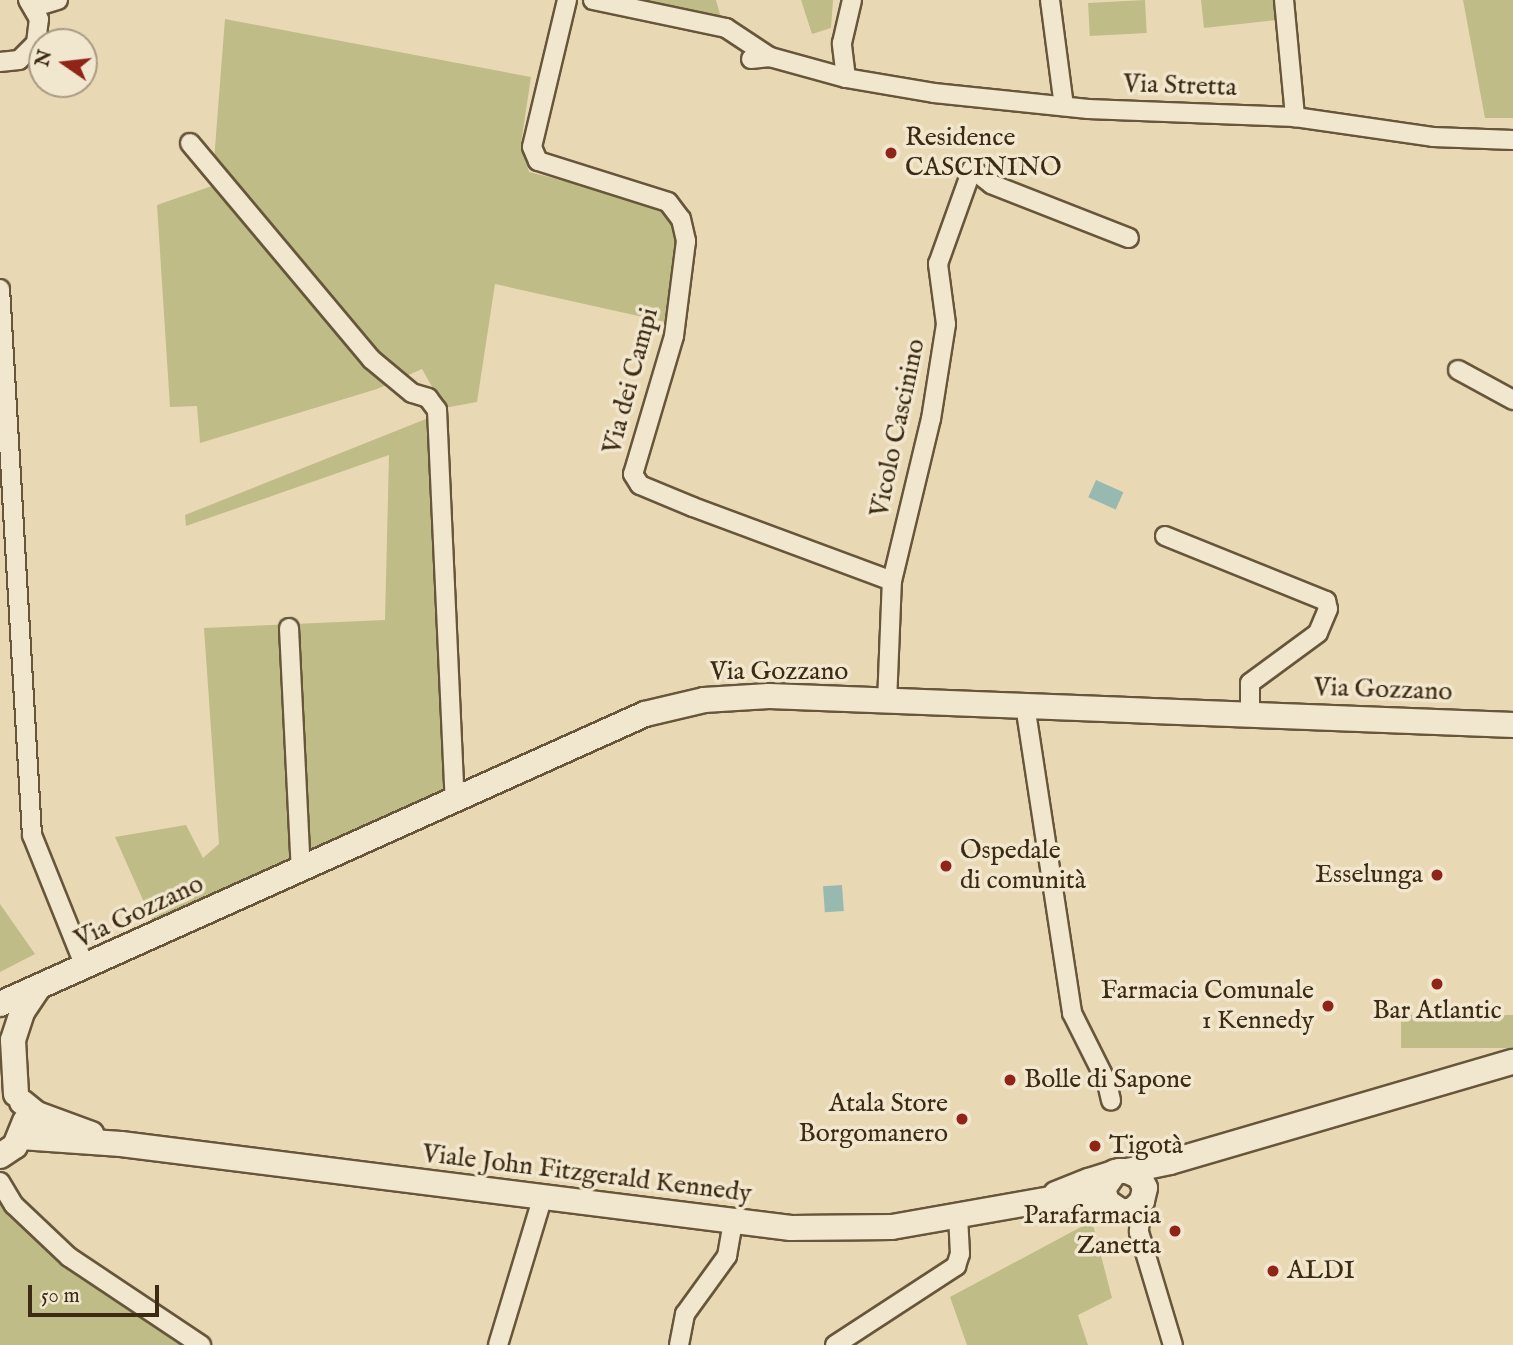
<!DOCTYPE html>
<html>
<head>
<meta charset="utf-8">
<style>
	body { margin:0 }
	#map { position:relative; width:1513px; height:1345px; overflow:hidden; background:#e9d8b4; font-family:"IM FELL English",serif }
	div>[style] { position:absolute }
	.green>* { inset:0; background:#bfbc87; transform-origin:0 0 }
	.water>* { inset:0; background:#97b9b0; transform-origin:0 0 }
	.roads { filter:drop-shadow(2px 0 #67563a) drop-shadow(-2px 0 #67563a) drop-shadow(0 2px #67563a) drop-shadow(0 -2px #67563a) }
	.street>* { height:18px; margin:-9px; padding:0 9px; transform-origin:9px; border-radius:9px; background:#f1e6ce }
	.secondary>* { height:24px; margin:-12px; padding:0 12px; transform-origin:12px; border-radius:12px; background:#f1e6ce }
	.dots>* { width:19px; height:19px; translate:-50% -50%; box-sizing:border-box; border:4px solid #f1e6ce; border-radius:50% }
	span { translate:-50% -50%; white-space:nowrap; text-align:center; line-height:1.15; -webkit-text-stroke:7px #f1e6ce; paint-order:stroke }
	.street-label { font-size:26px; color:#3c2a12 }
	.poi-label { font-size:26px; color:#3c2a12 }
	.left { translate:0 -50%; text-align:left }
	.right { translate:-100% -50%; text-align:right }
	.north { position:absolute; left:28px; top:28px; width:70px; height:70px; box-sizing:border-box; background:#f1e6ce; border:2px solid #a99b83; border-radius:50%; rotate:284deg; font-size:19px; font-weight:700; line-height:28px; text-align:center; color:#3c2a12 }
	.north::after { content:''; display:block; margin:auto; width:24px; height:32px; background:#8f2418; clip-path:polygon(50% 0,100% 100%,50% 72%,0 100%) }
	.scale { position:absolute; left:28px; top:1285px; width:131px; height:32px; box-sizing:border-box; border:4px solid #3c2a12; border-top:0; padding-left:9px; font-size:21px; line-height:24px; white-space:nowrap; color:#3c2a12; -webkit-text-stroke:5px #f1e6ce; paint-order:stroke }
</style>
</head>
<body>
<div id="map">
	<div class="green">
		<i style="clip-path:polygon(592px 0,716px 0,723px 25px)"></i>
		<i style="clip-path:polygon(801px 0,833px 0,831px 28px,812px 34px)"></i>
		<i style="left:1145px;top:0;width:33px;height:57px;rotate:87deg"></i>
		<i style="clip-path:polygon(1201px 0,1274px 0,1276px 20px,1204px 28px)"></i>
		<i style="clip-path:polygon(1463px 0,1513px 0,1513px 118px,1485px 118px)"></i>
		<i style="clip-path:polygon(225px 19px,531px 77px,521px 143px,529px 172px,649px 202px,671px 215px,677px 237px,677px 279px,670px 323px,495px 284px,477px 402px,444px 408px,422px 369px,377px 389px,200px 443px,197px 406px,170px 407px,157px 205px,212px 186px)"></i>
		<i style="clip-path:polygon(431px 417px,445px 788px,155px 927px,115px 837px,186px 825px,203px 858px,219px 844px,204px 628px,385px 620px,389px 455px,186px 526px,185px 515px)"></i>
		<i style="clip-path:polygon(0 904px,35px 954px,0 972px)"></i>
		<i style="left:1513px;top:1015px;width:33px;height:112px;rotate:90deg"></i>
		<i style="clip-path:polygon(0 1200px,32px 1233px,187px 1345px,0 1345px)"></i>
		<i style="clip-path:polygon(1092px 1221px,1112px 1298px,1078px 1315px,1088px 1345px,967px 1345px,950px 1297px)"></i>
	</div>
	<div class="water">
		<i style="left:1096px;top:480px;width:30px;height:19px;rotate:24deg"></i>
		<i style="left:842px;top:885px;width:26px;height:19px;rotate:86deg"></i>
	</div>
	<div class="roads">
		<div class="street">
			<i style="left:567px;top:0;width:151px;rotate:103.4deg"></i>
			<i style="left:532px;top:147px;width:15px;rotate:67deg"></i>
			<i style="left:538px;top:161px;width:136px;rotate:17.5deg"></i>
			<i style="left:668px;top:202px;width:21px;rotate:53deg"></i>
			<i style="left:681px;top:219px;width:23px;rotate:77deg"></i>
			<i style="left:686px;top:241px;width:96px;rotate:97.2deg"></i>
			<i style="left:674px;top:336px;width:144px;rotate:106.5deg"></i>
			<i style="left:633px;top:474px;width:13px;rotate:58deg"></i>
			<i style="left:640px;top:485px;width:57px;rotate:22.5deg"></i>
			<i style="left:693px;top:507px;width:212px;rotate:20.4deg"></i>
			<i style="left:593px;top:0;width:136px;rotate:11.9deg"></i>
			<i style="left:726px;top:28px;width:53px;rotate:33.4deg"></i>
			<i style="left:1050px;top:0;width:107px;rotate:82.5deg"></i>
			<i style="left:1284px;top:0;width:118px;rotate:84.6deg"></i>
			<i style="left:35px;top:7px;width:24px;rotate:-17deg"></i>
			<i style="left:751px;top:59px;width:19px;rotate:-6deg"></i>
			<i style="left:770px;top:57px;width:79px;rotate:15.4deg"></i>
			<i style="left:846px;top:78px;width:89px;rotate:9.7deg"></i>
			<i style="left:934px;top:93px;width:155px;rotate:5.9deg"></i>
			<i style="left:1088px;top:109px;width:207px;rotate:2.2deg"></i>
			<i style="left:1295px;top:117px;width:139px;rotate:8.2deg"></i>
			<i style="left:1433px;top:137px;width:80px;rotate:2.1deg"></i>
			<i style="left:0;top:62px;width:19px;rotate:-6deg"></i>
			<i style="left:19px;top:60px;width:24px;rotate:-45deg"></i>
			<i style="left:36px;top:43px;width:24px;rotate:-83deg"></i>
			<i style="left:39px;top:19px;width:22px;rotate:-120deg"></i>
			<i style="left:846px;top:78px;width:35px;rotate:-97deg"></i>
			<i style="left:842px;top:43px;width:44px;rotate:-76.9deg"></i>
			<i style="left:190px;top:143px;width:282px;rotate:50deg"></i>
			<i style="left:371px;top:359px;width:53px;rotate:39.7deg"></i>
			<i style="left:412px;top:393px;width:17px;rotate:17deg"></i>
			<i style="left:428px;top:398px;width:15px;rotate:53deg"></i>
			<i style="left:437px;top:410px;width:389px;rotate:87.4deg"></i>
			<i style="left:0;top:289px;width:547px;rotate:86.65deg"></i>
			<i style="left:32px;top:835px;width:144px;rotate:68.1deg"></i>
			<i style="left:1458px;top:370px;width:63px;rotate:28.6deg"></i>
			<i style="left:1165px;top:536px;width:174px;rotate:22deg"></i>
			<i style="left:1326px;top:601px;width:8px;rotate:76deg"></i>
			<i style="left:1328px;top:609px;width:26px;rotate:113deg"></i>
			<i style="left:1318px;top:633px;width:84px;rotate:143.7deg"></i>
			<i style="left:1250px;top:683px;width:31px;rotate:90deg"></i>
			<i style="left:289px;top:628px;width:242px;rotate:87.2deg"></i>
			<i style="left:887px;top:703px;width:122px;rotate:-87.7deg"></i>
			<i style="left:892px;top:581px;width:167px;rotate:-76.5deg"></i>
			<i style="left:931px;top:419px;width:96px;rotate:-81deg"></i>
			<i style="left:946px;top:324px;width:61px;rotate:-97.6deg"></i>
			<i style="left:938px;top:264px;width:101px;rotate:-70.3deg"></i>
			<i style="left:972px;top:169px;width:24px;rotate:38deg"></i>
			<i style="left:991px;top:184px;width:148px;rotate:21.4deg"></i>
			<i style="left:1025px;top:705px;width:312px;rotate:81.3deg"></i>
			<i style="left:1072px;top:1013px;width:78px;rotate:63.4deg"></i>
			<i style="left:1107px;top:1083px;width:18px;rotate:77deg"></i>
			<i style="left:0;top:1182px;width:27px;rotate:59deg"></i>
			<i style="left:14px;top:1205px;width:76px;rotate:43.4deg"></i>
			<i style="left:69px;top:1257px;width:159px;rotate:33.7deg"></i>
			<i style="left:1142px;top:1201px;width:31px;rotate:96deg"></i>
			<i style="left:1139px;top:1232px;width:118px;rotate:73.3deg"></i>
			<i style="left:498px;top:1345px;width:152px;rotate:-73.2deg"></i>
			<i style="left:679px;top:1345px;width:32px;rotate:-79deg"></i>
			<i style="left:685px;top:1314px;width:72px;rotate:-54.1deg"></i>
			<i style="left:727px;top:1256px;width:34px;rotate:-80deg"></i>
			<i style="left:835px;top:1345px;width:145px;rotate:-33.1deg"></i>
			<i style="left:956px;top:1266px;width:13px;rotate:-72deg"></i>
			<i style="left:960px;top:1254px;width:38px;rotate:-93deg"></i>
		</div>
		<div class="secondary">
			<i style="left:0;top:1004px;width:707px;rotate:-24.21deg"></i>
			<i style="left:645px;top:714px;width:61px;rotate:-13.3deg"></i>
			<i style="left:704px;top:700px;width:65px;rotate:-3.5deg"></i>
			<i style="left:769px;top:696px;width:745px;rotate:2.23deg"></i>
			<i style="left:16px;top:1094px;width:54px;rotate:-93.2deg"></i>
			<i style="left:13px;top:1040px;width:29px;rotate:-72deg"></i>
			<i style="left:22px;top:1012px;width:27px;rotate:-56deg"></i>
			<i style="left:22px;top:1102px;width:19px;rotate:39deg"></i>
			<i style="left:37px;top:1114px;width:58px;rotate:20.3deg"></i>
			<i style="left:21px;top:1137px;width:100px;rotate:4deg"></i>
			<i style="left:121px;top:1144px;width:675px;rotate:7.15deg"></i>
			<i style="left:791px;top:1228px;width:101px;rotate:-0.6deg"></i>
			<i style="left:892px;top:1227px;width:178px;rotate:-10deg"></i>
			<i style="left:1067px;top:1196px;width:46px;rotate:15.3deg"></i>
			<i style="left:0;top:1156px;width:18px;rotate:-34deg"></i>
			<i style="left:15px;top:1146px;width:27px;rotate:-68deg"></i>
			<i style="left:1127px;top:1171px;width:44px;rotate:-11.8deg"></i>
			<i style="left:1170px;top:1162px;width:357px;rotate:-16.3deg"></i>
			<i style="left:1056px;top:1194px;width:35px;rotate:-22deg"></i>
			<i style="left:1089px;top:1181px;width:32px;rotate:-18deg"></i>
			<i style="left:1119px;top:1171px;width:8px"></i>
			<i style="left:1127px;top:1171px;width:13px;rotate:23deg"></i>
			<i style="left:1139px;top:1176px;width:13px;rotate:63deg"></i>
			<i style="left:1145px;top:1188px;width:13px;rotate:103deg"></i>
			<i style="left:1142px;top:1201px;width:13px;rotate:135deg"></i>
			<i style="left:1133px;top:1210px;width:11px;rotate:170deg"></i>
			<i style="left:1122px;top:1212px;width:18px;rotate:-146deg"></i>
			<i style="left:1107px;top:1202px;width:14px;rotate:-107deg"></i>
			<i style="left:1103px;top:1189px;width:21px;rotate:-55deg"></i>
		</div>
	</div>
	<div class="dots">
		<i style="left:891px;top:153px;background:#8f2418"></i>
		<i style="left:946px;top:866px;background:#8f2418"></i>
		<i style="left:1437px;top:875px;background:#8f2418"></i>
		<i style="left:1437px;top:984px;background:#8f2418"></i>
		<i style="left:1328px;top:1006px;background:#8f2418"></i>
		<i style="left:1010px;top:1080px;background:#8f2418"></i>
		<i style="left:962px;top:1119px;background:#8f2418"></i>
		<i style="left:1095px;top:1146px;background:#8f2418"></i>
		<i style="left:1175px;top:1231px;background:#8f2418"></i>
		<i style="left:1273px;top:1271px;background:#8f2418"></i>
	</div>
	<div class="street-label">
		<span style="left:1180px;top:86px;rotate:2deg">Via Stretta</span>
		<span style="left:631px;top:381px;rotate:-75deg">Via dei Campi</span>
		<span style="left:898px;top:428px;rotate:-78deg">Vicolo Cascinino</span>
		<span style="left:779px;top:672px">Via Gozzano</span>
		<span style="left:1383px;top:690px;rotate:2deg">Via Gozzano</span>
		<span style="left:139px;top:912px;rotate:-25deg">Via Gozzano</span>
		<span style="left:587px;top:1174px;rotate:7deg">Viale John Fitzgerald Kennedy</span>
	</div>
	<div class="poi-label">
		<span class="left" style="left:905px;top:153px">Residence<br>CASCININO</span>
		<span class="left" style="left:960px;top:866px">Ospedale<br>di comunità</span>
		<span class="right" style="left:1423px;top:875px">Esselunga</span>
		<span class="right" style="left:1314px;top:1006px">Farmacia Comunale<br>1 Kennedy</span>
		<span style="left:1437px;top:1011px">Bar Atlantic</span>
		<span class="left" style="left:1024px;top:1080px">Bolle di Sapone</span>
		<span class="right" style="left:948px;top:1119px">Atala Store<br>Borgomanero</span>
		<span class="left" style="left:1109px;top:1146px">Tigotà</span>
		<span class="right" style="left:1161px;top:1231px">Parafarmacia<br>Zanetta</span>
		<span class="left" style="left:1287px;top:1271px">ALDI</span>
	</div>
	<div class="north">N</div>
	<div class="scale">50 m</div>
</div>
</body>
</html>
